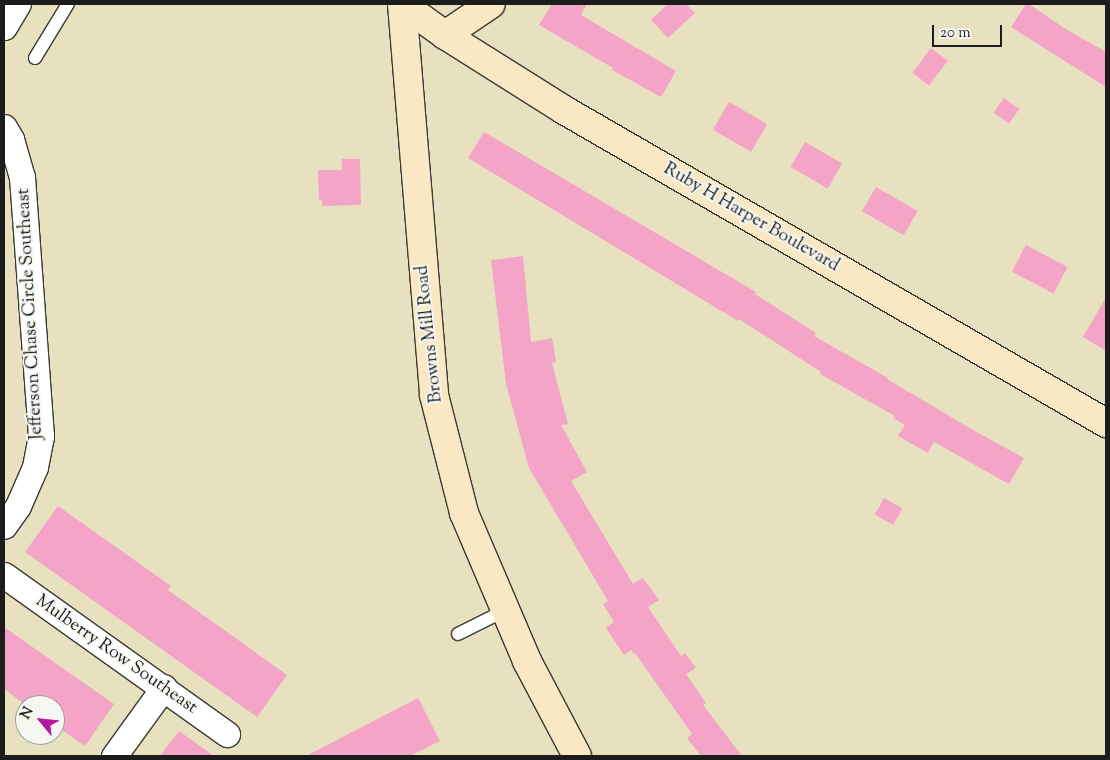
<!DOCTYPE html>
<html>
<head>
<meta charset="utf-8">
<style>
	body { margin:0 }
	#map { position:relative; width:1110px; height:760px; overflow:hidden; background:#e7e1bf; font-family:"Sorts Mill Goudy",serif }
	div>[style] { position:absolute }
	.building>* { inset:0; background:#f3a4c7; transform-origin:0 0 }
	.roads { filter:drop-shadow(1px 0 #3a3a34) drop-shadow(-1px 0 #3a3a34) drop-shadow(0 1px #3a3a34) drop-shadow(0 -1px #3a3a34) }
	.lane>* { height:12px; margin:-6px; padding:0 6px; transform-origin:6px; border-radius:6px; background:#fff }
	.street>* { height:25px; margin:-12.5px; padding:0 12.5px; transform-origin:12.5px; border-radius:12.5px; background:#fff }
	.secondary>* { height:28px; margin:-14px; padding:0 14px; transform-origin:14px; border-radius:14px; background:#f8e8c3 }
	span { translate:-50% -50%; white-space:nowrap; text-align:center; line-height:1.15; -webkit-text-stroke:4px #f6f6f2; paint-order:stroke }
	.street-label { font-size:18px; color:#1c1c1c }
	.frame { position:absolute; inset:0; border:5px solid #1c1c1c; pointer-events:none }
	.north { position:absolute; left:15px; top:695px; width:50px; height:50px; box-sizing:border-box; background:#f6f6f2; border:1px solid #9f9f9c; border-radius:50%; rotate:298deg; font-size:14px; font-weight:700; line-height:20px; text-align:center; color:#1c1c1c }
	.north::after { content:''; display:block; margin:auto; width:18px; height:22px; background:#b5179e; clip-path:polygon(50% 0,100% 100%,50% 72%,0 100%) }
	.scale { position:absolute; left:932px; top:25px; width:70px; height:22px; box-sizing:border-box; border:2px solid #1c1c1c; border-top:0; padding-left:6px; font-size:15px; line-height:18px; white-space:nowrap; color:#1c1c1c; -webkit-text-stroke:4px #f6f6f2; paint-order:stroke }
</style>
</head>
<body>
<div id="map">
	<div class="building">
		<i style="clip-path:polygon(552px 4px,587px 4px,581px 15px,676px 71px,661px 97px,612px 70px,613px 68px,539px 25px)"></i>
		<i style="clip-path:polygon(668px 4px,686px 4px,695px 13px,668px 38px,651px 20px)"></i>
		<i style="clip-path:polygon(1026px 4px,1029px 4px,1064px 28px,1106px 52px,1106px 87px,1011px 27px)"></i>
		<i style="left:931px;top:48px;width:21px;height:31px;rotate:37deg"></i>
		<i style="left:1004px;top:98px;width:19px;height:18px;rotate:36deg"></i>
		<i style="left:729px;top:102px;width:44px;height:32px;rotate:30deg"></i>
		<i style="clip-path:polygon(484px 132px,756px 292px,755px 294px,816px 333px,814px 336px,888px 378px,887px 379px,973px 430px,1024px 458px,1009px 484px,934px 442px,928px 453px,898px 436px,905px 425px,893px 418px,895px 416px,820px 374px,821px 372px,739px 319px,738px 321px,468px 158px)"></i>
		<i style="left:805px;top:142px;width:43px;height:29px;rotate:30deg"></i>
		<i style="clip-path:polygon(342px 159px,360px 159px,361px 205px,322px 206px,322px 200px,319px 200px,318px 170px,342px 170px)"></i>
		<i style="left:876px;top:187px;width:48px;height:28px;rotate:30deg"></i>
		<i style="left:1026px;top:245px;width:47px;height:30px;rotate:28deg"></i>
		<i style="clip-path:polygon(523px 256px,531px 342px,552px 338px,556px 362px,552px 363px,568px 424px,561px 425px,587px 472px,571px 481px,633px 584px,643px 578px,659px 600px,648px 607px,681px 656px,685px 653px,696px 668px,686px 674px,706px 703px,703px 705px,742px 756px,701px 756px,687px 738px,692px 734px,635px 653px,634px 654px,631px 650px,624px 655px,606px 628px,614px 622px,603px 604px,608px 601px,529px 468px,506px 384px,491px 260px)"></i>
		<i style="clip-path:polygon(1106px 297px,1106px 351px,1083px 337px)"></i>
		<i style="left:884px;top:498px;width:21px;height:19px;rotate:29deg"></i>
		<i style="clip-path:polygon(58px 506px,171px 586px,168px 590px,287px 675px,257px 717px,25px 552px)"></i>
		<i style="clip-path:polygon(4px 627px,114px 704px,85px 746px,55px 725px,55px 705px,26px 705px,4px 689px)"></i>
		<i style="clip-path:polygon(418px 698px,440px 741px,410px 756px,306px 756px)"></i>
		<i style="clip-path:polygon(179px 731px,214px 756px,160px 756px)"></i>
	</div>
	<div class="roads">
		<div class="lane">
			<i style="left:35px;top:58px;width:63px;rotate:-58.6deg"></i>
			<i style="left:458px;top:634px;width:54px;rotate:-26.6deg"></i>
		</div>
		<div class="street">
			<i style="left:4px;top:27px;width:27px;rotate:-59deg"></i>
			<i style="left:4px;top:127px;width:14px;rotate:60deg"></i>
			<i style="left:11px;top:139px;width:40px;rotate:74deg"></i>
			<i style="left:22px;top:177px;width:260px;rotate:85.8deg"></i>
			<i style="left:41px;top:436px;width:32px;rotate:101deg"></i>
			<i style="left:35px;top:467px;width:43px;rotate:113.6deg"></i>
			<i style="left:18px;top:506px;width:24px;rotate:125deg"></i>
			<i style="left:4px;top:575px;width:274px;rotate:35.5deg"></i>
			<i style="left:114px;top:756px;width:85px;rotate:-54.1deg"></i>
		</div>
		<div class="secondary">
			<i style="left:402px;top:4px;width:53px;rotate:35.8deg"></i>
			<i style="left:445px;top:35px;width:141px;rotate:32.2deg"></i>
			<i style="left:564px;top:110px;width:626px;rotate:30.01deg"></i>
			<i style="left:402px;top:4px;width:392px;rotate:85.3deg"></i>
			<i style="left:434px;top:395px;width:122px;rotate:75.7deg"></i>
			<i style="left:464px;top:513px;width:161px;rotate:66.9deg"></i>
			<i style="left:527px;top:661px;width:107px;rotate:62.2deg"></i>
			<i style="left:445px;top:35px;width:55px;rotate:-34deg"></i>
		</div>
	</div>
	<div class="street-label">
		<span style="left:751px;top:218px;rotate:30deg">Ruby H Harper Boulevard</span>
		<span style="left:31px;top:314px;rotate:-93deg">Jefferson Chase Circle Southeast</span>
		<span style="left:430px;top:334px;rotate:-96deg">Browns Mill Road</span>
		<span style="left:116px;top:655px;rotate:35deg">Mulberry Row Southeast</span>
	</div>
	<div class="frame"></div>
	<div class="north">N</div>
	<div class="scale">20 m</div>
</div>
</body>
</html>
